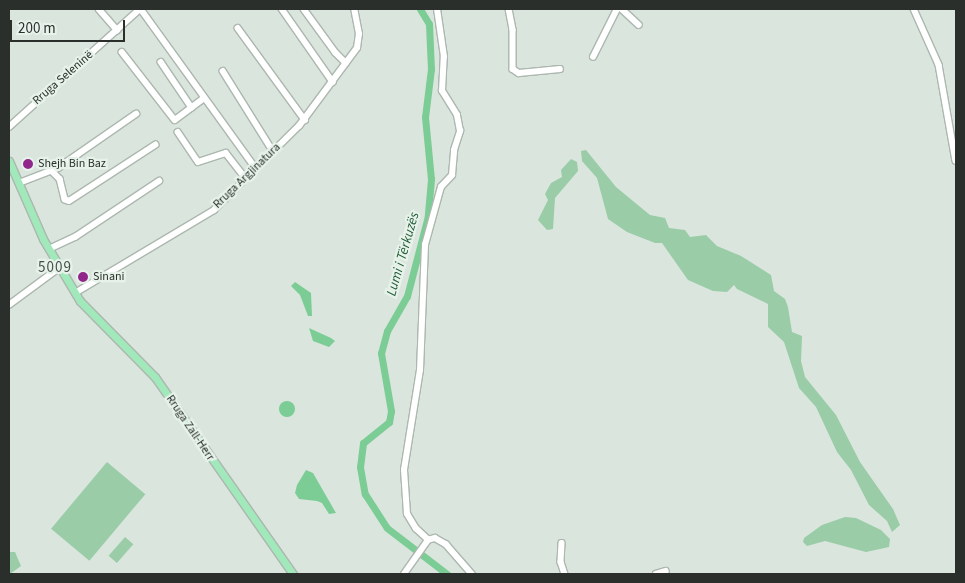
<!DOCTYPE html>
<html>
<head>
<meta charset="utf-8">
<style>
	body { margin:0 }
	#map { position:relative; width:965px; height:583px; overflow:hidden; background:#dae6dd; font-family:"Source Sans 3",sans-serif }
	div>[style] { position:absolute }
	.green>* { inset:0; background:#99cca7; transform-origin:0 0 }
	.water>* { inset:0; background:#7ccc95 }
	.round { border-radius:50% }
	.river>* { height:7px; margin:-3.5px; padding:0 3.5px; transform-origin:3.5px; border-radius:3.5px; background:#7ccc95 }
	.roads { filter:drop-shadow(1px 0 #acb7af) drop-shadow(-1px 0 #acb7af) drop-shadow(0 1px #acb7af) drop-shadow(0 -1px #acb7af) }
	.minor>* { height:5.5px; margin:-2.75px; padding:0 2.75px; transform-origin:2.75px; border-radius:2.75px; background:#fff }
	.major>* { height:7px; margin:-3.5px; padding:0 3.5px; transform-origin:3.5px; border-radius:3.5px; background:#a1e8bb }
	.dots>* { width:14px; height:14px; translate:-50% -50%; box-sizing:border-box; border:2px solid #e7f3ea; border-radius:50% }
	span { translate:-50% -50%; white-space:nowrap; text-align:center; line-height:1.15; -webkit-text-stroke:4.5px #e7f3ea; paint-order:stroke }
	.street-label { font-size:12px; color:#2b2f2c }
	.poi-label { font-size:12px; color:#2b2f2c }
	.left { translate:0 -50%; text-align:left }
	.water-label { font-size:14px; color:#235c38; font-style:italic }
	.quarter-label { font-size:15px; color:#454f48; letter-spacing:1px }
	.frame { position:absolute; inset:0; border:10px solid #2b2f2c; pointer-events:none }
	.scale { position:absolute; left:10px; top:20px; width:115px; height:22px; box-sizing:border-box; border:2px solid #2b2f2c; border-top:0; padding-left:6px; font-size:15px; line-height:18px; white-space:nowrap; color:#2b2f2c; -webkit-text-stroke:4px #e7f3ea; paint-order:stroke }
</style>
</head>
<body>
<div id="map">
	<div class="green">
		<i style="clip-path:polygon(586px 150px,616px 187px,650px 215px,665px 218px,669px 228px,685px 230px,690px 237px,706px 235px,717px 246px,741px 256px,771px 275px,774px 291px,785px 299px,788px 307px,792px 332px,802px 336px,801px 361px,805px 377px,836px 415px,860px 462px,893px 509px,900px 525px,892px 532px,887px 521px,869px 505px,851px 470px,837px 452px,816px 407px,799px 388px,784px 342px,768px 327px,768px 304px,737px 289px,734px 285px,727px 292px,713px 291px,688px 280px,662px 243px,655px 243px,627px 232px,608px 219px,597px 178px,582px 161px,581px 151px)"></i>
		<i style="clip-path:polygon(571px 159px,577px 162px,578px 171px,555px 198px,553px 229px,547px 230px,538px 220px,548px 200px,545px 194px,551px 183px,562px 177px,561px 170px)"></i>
		<i style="left:107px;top:462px;width:50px;height:87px;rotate:40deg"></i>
		<i style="clip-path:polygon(845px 517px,856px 518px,881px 530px,890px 539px,889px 547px,866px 552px,825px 541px,807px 546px,803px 542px,804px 538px,822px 525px)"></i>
		<i style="left:125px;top:537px;width:11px;height:25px;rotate:41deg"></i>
		<i style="clip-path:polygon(9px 552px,15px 552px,21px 566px,10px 574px)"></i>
	</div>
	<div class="water">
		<i style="clip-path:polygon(295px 282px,311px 293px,312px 316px,308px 316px,300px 295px,291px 286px)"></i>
		<i style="clip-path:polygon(309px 328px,331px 338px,335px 341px,329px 347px,313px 341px)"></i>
		<i class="round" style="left:279px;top:401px;width:16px;height:16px"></i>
		<i style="clip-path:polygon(306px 470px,313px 473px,336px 513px,329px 514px,322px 503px,317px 501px,299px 499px,295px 493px,297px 485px)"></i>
	</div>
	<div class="river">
		<i style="left:420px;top:9px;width:17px;rotate:59deg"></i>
		<i style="left:429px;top:24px;width:45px;rotate:87.5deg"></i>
		<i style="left:431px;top:69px;width:48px;rotate:97.1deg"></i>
		<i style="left:425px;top:117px;width:62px;rotate:84.5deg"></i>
		<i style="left:431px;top:179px;width:37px;rotate:95deg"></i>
		<i style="left:428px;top:216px;width:83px;rotate:104.7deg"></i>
		<i style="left:407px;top:296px;width:40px;rotate:119.7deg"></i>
		<i style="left:387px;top:331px;width:23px;rotate:105deg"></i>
		<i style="left:381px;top:353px;width:59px;rotate:80.2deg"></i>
		<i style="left:391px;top:411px;width:11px;rotate:100deg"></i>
		<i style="left:389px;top:422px;width:33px;rotate:141deg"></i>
		<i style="left:363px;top:443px;width:24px;rotate:97deg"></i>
		<i style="left:360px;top:467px;width:27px;rotate:80deg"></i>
		<i style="left:365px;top:494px;width:40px;rotate:57.1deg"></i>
		<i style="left:387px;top:528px;width:76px;rotate:37.5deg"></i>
	</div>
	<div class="roads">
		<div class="minor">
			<i style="left:99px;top:9px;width:28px;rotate:49deg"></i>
			<i style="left:141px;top:9px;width:195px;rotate:54.2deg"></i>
			<i style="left:282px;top:9px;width:89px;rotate:55.1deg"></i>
			<i style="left:304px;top:9px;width:54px;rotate:54deg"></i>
			<i style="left:336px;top:53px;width:14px;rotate:45deg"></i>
			<i style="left:509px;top:9px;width:21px;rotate:79deg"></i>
			<i style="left:513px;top:30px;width:39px;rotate:90deg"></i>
			<i style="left:513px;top:69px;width:7px;rotate:34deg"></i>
			<i style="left:519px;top:73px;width:41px;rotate:-5.6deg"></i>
			<i style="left:622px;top:9px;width:23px;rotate:43deg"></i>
			<i style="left:914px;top:9px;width:61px;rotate:65.9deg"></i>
			<i style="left:939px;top:65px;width:97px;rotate:80deg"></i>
			<i style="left:238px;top:28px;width:114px;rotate:53.9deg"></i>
			<i style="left:122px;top:52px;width:86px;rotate:52.1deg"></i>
			<i style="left:175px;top:120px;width:36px;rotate:-37deg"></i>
			<i style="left:593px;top:57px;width:54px;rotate:-63.4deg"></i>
			<i style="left:161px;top:62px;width:55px;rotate:56deg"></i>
			<i style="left:223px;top:71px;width:94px;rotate:58deg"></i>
			<i style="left:9px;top:127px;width:176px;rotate:-42deg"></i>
			<i style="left:178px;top:132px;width:36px;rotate:56deg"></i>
			<i style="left:198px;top:162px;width:29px;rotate:-18deg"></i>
			<i style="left:226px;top:153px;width:31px;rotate:52deg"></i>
			<i style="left:52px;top:171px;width:11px;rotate:45deg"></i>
			<i style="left:60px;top:179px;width:21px;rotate:76deg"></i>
			<i style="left:65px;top:199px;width:4px;rotate:27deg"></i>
			<i style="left:69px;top:201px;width:103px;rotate:-33.1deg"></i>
			<i style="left:19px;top:183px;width:42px;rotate:-21deg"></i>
			<i style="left:58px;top:168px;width:95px;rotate:-34.7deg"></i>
			<i style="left:49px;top:249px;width:29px;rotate:-25deg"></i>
			<i style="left:75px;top:237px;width:101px;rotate:-33.7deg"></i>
			<i style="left:75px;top:293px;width:162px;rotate:-30.8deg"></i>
			<i style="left:214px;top:210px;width:120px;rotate:-44.7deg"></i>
			<i style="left:299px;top:126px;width:97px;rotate:-53.4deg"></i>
			<i style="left:357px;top:48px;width:14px;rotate:-82deg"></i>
			<i style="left:359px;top:34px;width:25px;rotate:-101deg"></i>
			<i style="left:9px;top:305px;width:62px;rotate:-36.5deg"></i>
			<i style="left:428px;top:540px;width:16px;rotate:-137deg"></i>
			<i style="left:416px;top:529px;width:17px;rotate:-121deg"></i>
			<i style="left:407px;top:514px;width:44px;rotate:-93.9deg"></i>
			<i style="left:404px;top:470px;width:101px;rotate:-80.9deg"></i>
			<i style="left:420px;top:370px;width:125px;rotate:-87.7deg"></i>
			<i style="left:425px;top:245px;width:60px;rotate:-74.6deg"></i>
			<i style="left:441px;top:187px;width:16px;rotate:-47deg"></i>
			<i style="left:452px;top:175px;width:25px;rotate:-85deg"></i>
			<i style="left:454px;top:150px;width:20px;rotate:-72deg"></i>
			<i style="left:460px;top:131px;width:16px;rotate:-101deg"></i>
			<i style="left:457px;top:115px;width:28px;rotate:-122deg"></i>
			<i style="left:442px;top:91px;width:34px;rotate:-87deg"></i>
			<i style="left:444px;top:57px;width:49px;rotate:-98.3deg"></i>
			<i style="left:428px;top:540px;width:7px;rotate:-16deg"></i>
			<i style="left:435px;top:538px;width:13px;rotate:29deg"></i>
			<i style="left:446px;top:544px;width:40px;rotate:49deg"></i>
			<i style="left:562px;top:543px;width:19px;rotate:93deg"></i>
			<i style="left:561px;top:562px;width:13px;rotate:72deg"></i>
			<i style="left:404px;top:574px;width:42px;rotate:-54.8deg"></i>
			<i style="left:656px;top:574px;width:10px;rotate:-17deg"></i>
		</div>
		<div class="major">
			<i style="left:9px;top:161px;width:85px;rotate:66.4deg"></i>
			<i style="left:43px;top:239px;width:72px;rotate:59.2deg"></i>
			<i style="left:80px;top:301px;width:107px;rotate:45.4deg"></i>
			<i style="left:155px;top:377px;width:241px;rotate:55deg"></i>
		</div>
	</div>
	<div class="dots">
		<i style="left:28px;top:164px;background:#91278a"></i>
		<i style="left:83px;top:277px;background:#91278a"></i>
	</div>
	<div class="street-label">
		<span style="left:63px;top:78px;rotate:-41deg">Rruga Seleninë</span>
		<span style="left:247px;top:176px;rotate:-44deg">Rruga Argjinatura</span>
		<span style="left:190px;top:428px;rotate:56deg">Rruga Zall-Herr</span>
	</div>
	<div class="poi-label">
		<span class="left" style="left:38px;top:164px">Shejh Bin Baz</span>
		<span class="left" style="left:93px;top:277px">Sinani</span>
	</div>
	<div class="water-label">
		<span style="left:403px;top:254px;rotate:-74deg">Lumi i Tërkuzës</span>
	</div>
	<div class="quarter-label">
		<span style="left:55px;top:268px">5009</span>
	</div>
	<div class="frame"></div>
	<div class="scale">200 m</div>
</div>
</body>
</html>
